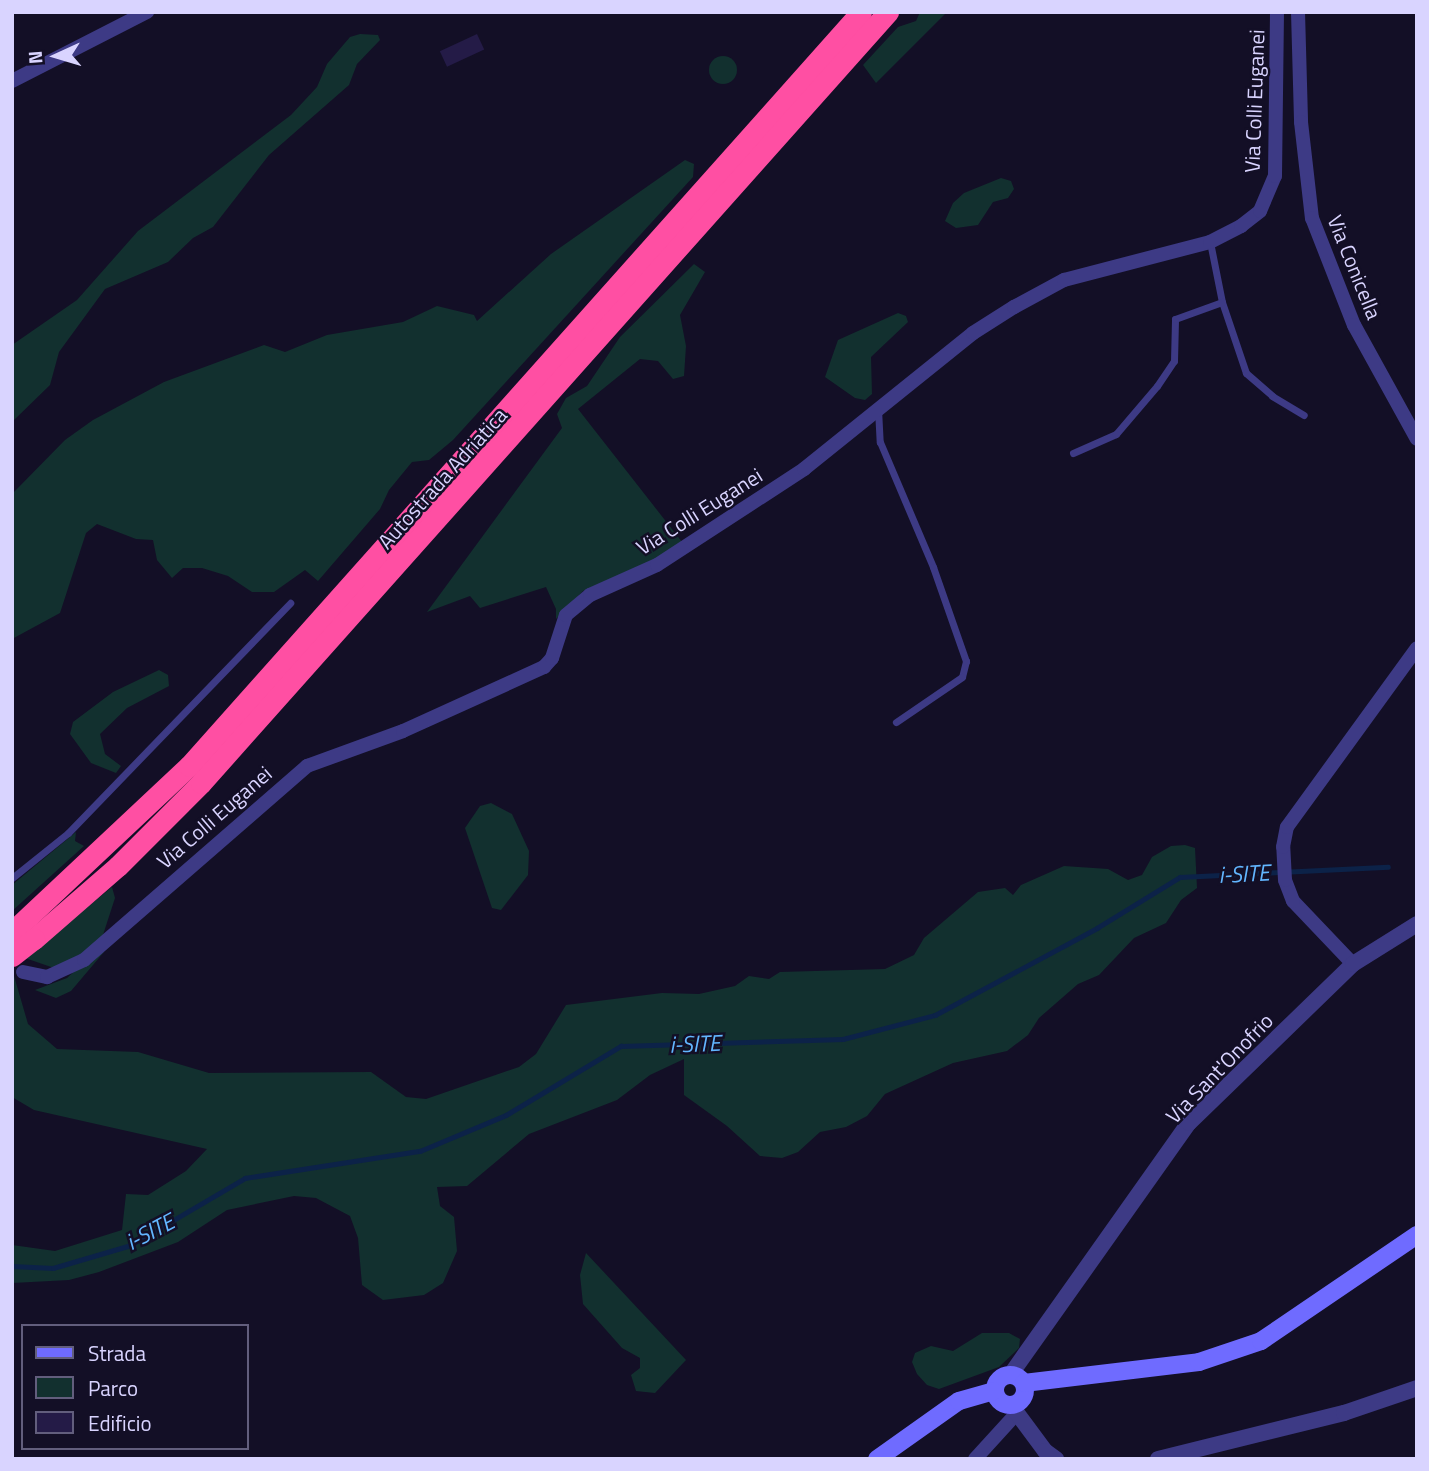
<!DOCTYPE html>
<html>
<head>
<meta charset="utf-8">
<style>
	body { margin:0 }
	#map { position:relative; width:1429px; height:1471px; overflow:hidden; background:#130f26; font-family:"Titillium Web",sans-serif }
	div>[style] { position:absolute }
	.green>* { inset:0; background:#12302f }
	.round { border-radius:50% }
	.stream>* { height:4.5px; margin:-2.25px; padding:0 2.25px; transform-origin:2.25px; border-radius:2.25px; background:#0c2248 }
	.building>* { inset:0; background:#241b47; transform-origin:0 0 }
	.service>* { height:7px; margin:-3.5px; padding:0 3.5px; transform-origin:3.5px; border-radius:3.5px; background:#3d3a85 }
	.minor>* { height:14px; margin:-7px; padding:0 7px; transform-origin:7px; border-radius:7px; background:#3d3a85 }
	.tertiary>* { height:16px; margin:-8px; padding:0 8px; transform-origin:8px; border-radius:8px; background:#3d3a85 }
	.secondary>* { height:18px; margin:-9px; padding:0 9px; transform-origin:9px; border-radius:9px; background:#6f6bff }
	.secondary>.ring { margin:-9px; padding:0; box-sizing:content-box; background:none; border:18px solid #6f6bff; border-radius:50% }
	.motorway>* { height:21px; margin:-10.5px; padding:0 10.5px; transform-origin:10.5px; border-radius:10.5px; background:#ff4fa3 }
	.motorway-bridge>* { height:21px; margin:-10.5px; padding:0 10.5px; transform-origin:10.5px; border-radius:10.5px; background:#ff4fa3 }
	span { translate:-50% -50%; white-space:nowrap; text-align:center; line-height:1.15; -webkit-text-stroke:5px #130f26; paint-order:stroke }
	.street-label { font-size:21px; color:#d9d4ff }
	.water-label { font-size:23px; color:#62b6ff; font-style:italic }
	.frame { position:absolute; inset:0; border:14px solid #d9d4ff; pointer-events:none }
	.legend { position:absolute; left:21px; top:1324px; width:228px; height:126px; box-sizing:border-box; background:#130f26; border:2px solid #625e7d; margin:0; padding:9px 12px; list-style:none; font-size:21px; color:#d9d4ff }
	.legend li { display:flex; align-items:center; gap:14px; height:35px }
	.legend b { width:35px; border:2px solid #625e7d }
	.north { position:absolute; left:21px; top:21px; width:70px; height:70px; -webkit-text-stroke:5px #130f26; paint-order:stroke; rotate:266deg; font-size:19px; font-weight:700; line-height:28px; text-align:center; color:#d9d4ff }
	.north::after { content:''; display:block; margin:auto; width:24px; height:32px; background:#d9d4ff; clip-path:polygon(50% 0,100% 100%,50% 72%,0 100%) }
</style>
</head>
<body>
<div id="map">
	<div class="green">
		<i style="clip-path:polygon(920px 12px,947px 12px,876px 83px,863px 65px,898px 27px,916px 21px)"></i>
		<i style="clip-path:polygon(360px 34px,378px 35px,380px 40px,357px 64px,349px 85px,269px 155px,213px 227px,193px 238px,168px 262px,105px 289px,59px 352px,50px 385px,12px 422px,12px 345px,77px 300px,138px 231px,291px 115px,317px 87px,327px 64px,350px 37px)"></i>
		<i class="round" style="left:709px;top:56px;width:28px;height:28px"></i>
		<i style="clip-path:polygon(685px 160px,694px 164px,693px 177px,453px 440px,429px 460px,412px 462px,389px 490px,380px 509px,318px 581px,305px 570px,274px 592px,252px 592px,228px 576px,202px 568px,183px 568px,172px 578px,157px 560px,153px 540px,136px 539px,97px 524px,86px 533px,60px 613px,12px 639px,12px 494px,65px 440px,93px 420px,164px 382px,264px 345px,285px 352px,327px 335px,403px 322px,437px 306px,474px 315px,477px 321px,551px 254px)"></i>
		<i style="clip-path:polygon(1001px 178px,1011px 181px,1014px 189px,1008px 198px,993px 202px,978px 225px,956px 228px,945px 221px,953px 203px,964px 193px)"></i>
		<i style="clip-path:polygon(694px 264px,705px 272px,680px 315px,686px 346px,684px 376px,673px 379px,658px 361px,640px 359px,578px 409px,686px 547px,583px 591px,556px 619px,556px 609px,546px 587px,480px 608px,470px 596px,427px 612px,562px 428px,557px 414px,566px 398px,587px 386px,620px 337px)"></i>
		<i style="clip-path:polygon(898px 313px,906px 316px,908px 322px,871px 357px,872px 394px,865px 400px,855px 398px,825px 377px,838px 340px)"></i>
		<i style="clip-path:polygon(159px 670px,168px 675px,169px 686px,127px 708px,100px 734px,105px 754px,121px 766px,116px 773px,91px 763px,70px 734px,73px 722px,113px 692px)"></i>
		<i style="clip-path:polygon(491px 803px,512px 814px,529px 851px,528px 875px,501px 910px,492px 908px,465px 828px,480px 806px)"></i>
		<i style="clip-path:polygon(76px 832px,75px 841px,84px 846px,12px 911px,12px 885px)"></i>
		<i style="clip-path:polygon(1185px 845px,1195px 848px,1197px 888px,1181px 900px,1166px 923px,1134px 938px,1099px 975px,1078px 984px,1039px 1018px,1028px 1035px,1007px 1051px,953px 1063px,885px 1094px,867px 1116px,846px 1127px,820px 1132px,798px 1152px,782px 1158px,760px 1156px,727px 1126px,684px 1095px,684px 1059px,650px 1075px,617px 1100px,529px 1134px,467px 1186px,437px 1187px,440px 1206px,454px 1217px,457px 1251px,443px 1283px,424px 1295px,383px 1300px,362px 1285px,358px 1238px,350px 1216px,316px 1198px,294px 1196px,227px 1210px,178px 1242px,99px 1272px,69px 1280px,12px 1283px,12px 1245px,55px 1251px,122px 1230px,126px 1194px,148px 1195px,186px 1171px,207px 1149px,34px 1110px,12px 1097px,12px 969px,28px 1024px,57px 1049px,138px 1052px,209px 1073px,371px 1072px,406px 1097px,426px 1099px,519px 1067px,536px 1054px,566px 1005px,662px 993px,699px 994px,735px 986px,749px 976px,769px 979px,780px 972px,885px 969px,914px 955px,924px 938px,978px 892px,1005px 888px,1013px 895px,1021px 885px,1064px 866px,1108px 869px,1128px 880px,1142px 875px,1152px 857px,1171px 846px)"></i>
		<i style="clip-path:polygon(112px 887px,115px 898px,102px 938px,80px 957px,54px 968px,25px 958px)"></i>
		<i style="clip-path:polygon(105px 943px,104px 952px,71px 991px,56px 998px,35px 990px,67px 978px)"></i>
		<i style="clip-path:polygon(586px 1253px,686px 1360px,655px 1393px,636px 1391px,631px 1375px,640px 1368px,640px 1358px,622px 1348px,583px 1304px,580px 1275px)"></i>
		<i style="clip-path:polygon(982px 1333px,1009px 1333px,1020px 1339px,1019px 1348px,999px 1367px,939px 1389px,927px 1385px,917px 1374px,912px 1362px,915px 1353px,931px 1346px,953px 1351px)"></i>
	</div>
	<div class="stream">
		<i style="left:12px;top:1266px;width:41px;rotate:2.8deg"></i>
		<i style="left:53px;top:1268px;width:81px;rotate:-16.4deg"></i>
		<i style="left:131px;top:1245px;width:132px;rotate:-30.4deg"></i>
		<i style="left:245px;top:1178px;width:177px;rotate:-8.8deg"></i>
		<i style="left:420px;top:1151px;width:93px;rotate:-22.7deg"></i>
		<i style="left:506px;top:1115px;width:134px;rotate:-31deg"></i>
		<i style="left:621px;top:1046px;width:222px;rotate:-1.8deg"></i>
		<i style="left:843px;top:1039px;width:95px;rotate:-14.6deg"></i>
		<i style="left:935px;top:1015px;width:184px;rotate:-28.2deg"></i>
		<i style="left:1097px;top:928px;width:97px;rotate:-31.6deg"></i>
		<i style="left:1180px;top:877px;width:208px;rotate:-2.8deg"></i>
	</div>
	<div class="building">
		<i style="left:477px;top:34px;width:17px;height:41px;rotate:65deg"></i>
	</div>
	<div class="service">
		<i style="left:1210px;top:242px;width:61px;rotate:78.7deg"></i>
		<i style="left:1222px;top:302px;width:75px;rotate:71.3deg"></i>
		<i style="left:1246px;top:373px;width:35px;rotate:41deg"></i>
		<i style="left:1272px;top:396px;width:37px;rotate:31deg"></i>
		<i style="left:878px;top:409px;width:33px;rotate:87deg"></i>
		<i style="left:880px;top:442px;width:136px;rotate:67deg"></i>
		<i style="left:933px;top:567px;width:100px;rotate:70.7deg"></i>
		<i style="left:966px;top:661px;width:16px;rotate:104deg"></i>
		<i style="left:962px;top:677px;width:80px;rotate:145.7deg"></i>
		<i style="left:1073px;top:453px;width:47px;rotate:-23.8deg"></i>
		<i style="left:1116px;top:434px;width:63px;rotate:-49.5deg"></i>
		<i style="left:1157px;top:386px;width:30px;rotate:-56deg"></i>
		<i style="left:1174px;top:361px;width:42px;rotate:-88.6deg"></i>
		<i style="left:1175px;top:319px;width:50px;rotate:-19.9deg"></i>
		<i style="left:12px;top:878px;width:72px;rotate:-38.8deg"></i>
		<i style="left:68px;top:833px;width:320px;rotate:-46deg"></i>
	</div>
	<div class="minor">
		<i style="left:1298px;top:12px;width:110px;rotate:88.4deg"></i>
		<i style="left:1301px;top:122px;width:97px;rotate:83.5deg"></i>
		<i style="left:1312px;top:218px;width:115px;rotate:68.6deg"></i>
		<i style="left:1354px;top:325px;width:130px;rotate:61.1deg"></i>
		<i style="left:12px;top:81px;width:152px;rotate:-27.1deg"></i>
		<i style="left:1353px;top:964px;width:87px;rotate:-133.6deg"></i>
		<i style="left:1293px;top:901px;width:22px;rotate:-111deg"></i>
		<i style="left:1285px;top:880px;width:33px;rotate:-93deg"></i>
		<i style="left:1283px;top:847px;width:20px;rotate:-79deg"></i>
		<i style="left:1287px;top:827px;width:221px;rotate:-54deg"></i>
		<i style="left:23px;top:972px;width:25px;rotate:12deg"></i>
		<i style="left:47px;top:977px;width:41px;rotate:-24.7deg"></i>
		<i style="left:84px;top:960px;width:296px;rotate:-41deg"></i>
		<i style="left:307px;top:766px;width:102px;rotate:-20deg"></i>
		<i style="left:403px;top:731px;width:155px;rotate:-24.4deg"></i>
		<i style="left:544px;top:667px;width:12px;rotate:-48deg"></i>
		<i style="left:552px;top:658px;width:45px;rotate:-72deg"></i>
		<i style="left:566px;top:615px;width:31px;rotate:-40deg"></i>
		<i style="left:590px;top:595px;width:73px;rotate:-24.1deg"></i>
		<i style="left:657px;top:565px;width:176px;rotate:-33.1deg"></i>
		<i style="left:804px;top:469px;width:217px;rotate:-38.8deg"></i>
		<i style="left:973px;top:333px;width:49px;rotate:-32.4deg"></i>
		<i style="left:1014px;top:307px;width:57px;rotate:-28.4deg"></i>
		<i style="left:1064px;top:280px;width:151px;rotate:-14.6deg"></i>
		<i style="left:1210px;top:242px;width:35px;rotate:-27deg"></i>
		<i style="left:1241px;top:226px;width:24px;rotate:-38deg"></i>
		<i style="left:1260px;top:211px;width:38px;rotate:-67deg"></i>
		<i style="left:1275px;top:176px;width:164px;rotate:-89.3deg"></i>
		<i style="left:975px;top:1459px;width:61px;rotate:-47.7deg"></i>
	</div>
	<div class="tertiary">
		<i style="left:1011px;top:1374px;width:308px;rotate:-54.7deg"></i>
		<i style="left:1189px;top:1123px;width:228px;rotate:-44.1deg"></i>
		<i style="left:1353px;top:964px;width:75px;rotate:-32deg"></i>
		<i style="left:1011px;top:1405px;width:57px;rotate:53.5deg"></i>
		<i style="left:1045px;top:1451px;width:14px;rotate:36deg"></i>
		<i style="left:1158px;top:1459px;width:192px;rotate:-13.9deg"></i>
		<i style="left:1344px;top:1413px;width:77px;rotate:-18.9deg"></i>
	</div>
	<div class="secondary">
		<i class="ring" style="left:995px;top:1375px;width:12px;height:12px"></i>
		<i style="left:1024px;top:1383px;width:176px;rotate:-6.8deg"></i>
		<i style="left:1199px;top:1362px;width:65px;rotate:-18.7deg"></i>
		<i style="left:1261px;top:1341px;width:189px;rotate:-34.2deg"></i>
		<i style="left:877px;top:1459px;width:100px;rotate:-35.3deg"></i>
		<i style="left:959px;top:1401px;width:36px;rotate:-16deg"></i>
	</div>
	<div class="motorway">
		<i style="left:12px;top:932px;width:243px;rotate:-43.2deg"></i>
		<i style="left:189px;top:766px;width:1010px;rotate:-48.29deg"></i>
		<i style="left:34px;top:939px;width:111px;rotate:-41deg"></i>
		<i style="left:118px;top:866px;width:117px;rotate:-45deg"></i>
		<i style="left:201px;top:783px;width:1033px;rotate:-48.3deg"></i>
	</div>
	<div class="motorway-bridge">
		<i style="left:12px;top:956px;width:28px;rotate:-38deg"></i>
	</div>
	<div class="street-label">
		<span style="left:1254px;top:101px;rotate:-88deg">Via Colli Euganei</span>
		<span style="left:1355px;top:267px;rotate:68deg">Via Conicella</span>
		<span style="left:442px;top:478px;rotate:-48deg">Autostrada Adriatica</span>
		<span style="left:699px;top:511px;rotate:-32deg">Via Colli Euganei</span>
		<span style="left:214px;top:817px;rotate:-41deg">Via Colli Euganei</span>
		<span style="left:1219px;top:1068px;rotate:-46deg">Via Sant'Onofrio</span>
	</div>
	<div class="water-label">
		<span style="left:1244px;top:874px;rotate:-3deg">i-SITE</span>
		<span style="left:695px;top:1044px;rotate:-2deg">i-SITE</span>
		<span style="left:150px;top:1232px;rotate:-28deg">i-SITE</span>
	</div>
	<div class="frame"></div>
	<ul class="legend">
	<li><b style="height:9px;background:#6f6bff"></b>Strada</li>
	<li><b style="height:19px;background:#12302f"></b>Parco</li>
	<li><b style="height:19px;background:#241b47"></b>Edificio</li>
	</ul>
	<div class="north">N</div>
</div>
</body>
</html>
